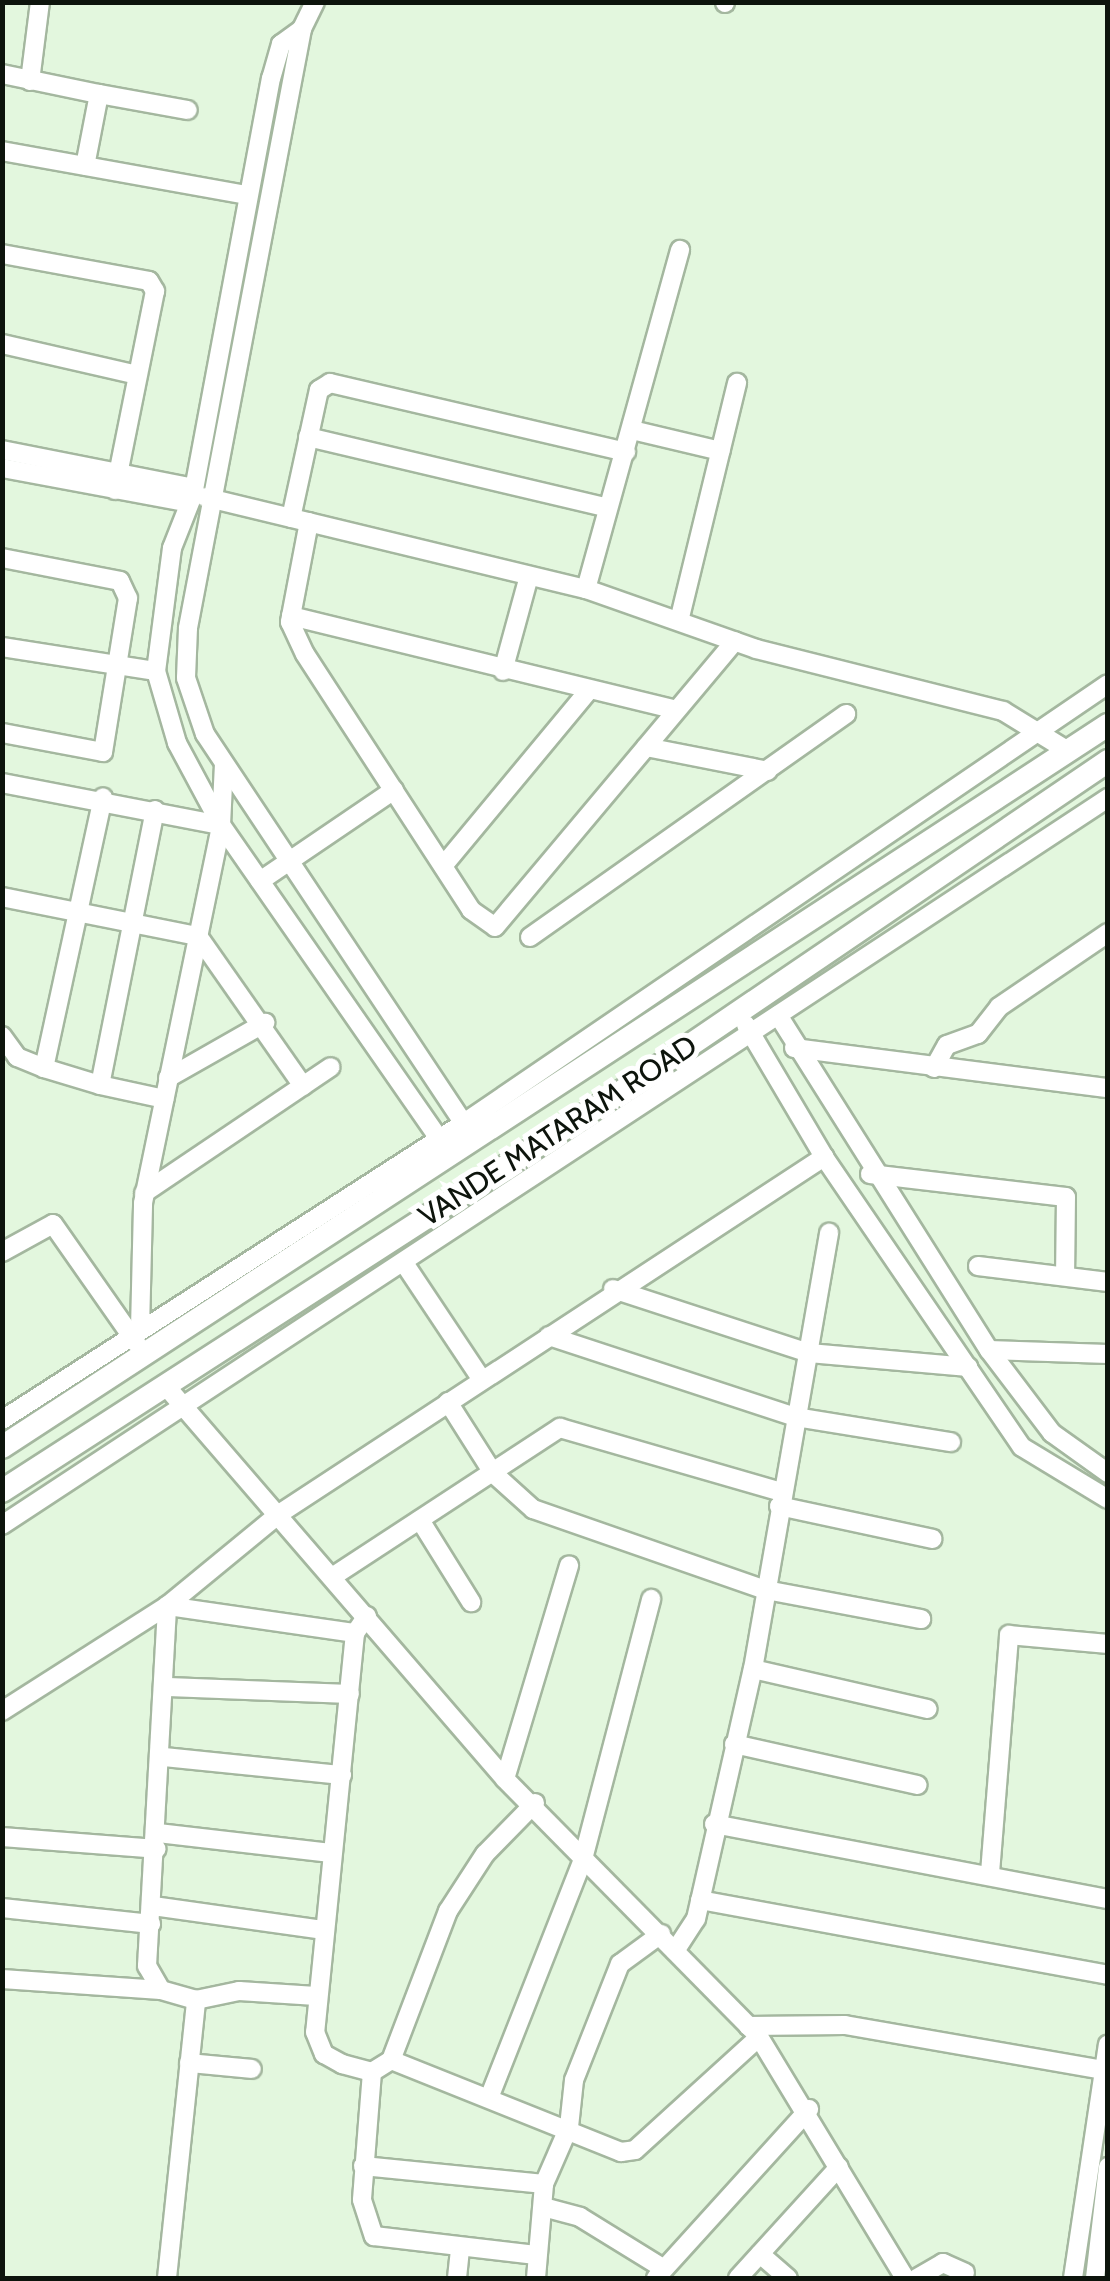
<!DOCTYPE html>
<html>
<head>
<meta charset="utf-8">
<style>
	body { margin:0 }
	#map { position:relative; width:1110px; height:2281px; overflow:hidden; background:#e3f7de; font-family:Cabin,sans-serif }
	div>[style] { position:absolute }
	.roads { filter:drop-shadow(2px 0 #a4b79f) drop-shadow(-2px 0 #a4b79f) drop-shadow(0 2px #a4b79f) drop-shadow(0 -2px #a4b79f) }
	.minor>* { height:18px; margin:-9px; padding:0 9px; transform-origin:9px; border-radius:9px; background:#fff }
	.major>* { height:22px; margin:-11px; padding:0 11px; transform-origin:11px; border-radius:11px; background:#fff }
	span { translate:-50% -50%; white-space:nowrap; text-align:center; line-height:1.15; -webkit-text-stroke:10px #fff; paint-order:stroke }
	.street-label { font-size:30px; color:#0d140c }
	.frame { position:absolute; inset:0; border:5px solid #0d140c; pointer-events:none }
</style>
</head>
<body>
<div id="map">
	<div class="roads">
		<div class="minor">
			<i style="left:315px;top:2px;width:30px;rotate:116deg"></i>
			<i style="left:302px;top:29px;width:610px;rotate:100.78deg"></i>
			<i style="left:188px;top:628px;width:50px;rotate:92.3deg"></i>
			<i style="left:186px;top:678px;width:59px;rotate:71.3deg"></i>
			<i style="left:205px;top:734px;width:478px;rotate:56.4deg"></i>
			<i style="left:725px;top:3px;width:1px;rotate:-90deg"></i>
			<i style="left:302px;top:29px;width:26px;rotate:144deg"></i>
			<i style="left:281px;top:44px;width:35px;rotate:106deg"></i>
			<i style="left:271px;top:78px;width:424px;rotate:100.6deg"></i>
			<i style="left:193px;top:495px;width:57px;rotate:111.6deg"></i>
			<i style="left:172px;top:548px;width:124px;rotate:97.4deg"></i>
			<i style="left:156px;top:671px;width:75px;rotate:73.7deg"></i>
			<i style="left:177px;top:743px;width:93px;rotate:61.8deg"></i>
			<i style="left:221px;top:825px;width:392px;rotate:55.2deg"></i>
			<i style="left:2px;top:74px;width:99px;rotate:11.7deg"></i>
			<i style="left:99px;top:94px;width:73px;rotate:101deg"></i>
			<i style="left:30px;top:81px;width:80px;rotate:-82.8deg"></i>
			<i style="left:99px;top:94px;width:90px;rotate:10.2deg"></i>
			<i style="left:2px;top:151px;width:248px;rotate:10.2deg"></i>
			<i style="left:2px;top:254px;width:149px;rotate:10.4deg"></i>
			<i style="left:149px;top:281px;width:12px;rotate:59deg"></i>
			<i style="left:155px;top:291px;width:203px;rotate:101.4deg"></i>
			<i style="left:2px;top:344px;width:139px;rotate:12.9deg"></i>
			<i style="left:632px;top:430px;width:91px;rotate:13.3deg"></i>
			<i style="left:308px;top:437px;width:308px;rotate:13.3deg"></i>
			<i style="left:2px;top:450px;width:191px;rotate:11.2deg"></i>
			<i style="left:2px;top:468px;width:187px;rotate:10.5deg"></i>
			<i style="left:205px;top:497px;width:392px;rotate:13.6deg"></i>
			<i style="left:586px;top:589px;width:180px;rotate:19.4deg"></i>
			<i style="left:756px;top:649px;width:255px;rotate:14.1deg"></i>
			<i style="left:1003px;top:711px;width:76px;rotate:31.6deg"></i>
			<i style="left:291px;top:518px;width:131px;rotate:-77.7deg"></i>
			<i style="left:319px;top:390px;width:13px;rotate:-32deg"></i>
			<i style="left:330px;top:383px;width:304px;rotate:13.1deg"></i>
			<i style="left:309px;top:522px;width:102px;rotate:100.8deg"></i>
			<i style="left:290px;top:622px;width:35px;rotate:65deg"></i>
			<i style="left:305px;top:654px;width:305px;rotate:57deg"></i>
			<i style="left:471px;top:910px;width:29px;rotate:35deg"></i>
			<i style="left:495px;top:927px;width:373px;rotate:-50deg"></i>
			<i style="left:2px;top:558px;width:120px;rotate:11deg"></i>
			<i style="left:120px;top:581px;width:19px;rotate:65deg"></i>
			<i style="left:128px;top:598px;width:156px;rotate:99.2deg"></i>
			<i style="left:103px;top:752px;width:103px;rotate:-169.3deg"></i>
			<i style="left:586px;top:589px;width:352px;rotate:-74.5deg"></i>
			<i style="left:291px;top:616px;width:393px;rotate:13.7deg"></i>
			<i style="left:680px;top:617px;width:241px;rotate:-76.3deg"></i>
			<i style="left:2px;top:647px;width:156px;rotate:8.9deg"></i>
			<i style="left:503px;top:671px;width:98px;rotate:-74.7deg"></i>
			<i style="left:646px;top:747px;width:124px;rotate:11.1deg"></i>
			<i style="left:2px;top:783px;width:223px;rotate:10.9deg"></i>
			<i style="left:155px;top:810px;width:280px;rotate:101.3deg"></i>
			<i style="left:100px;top:1085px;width:66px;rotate:12.2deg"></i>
			<i style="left:443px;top:866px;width:229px;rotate:-50.3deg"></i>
			<i style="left:260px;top:881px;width:162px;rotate:-34.2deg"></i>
			<i style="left:2px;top:897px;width:200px;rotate:11.3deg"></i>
			<i style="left:198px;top:936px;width:183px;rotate:55deg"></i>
			<i style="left:530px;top:937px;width:387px;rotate:-35.2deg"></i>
			<i style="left:778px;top:1015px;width:396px;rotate:57.8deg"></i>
			<i style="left:989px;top:1350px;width:104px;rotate:52.8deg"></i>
			<i style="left:1052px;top:1433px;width:69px;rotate:35.5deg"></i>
			<i style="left:746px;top:1025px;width:153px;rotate:59.4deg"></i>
			<i style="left:824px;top:1157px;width:351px;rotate:55.7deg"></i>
			<i style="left:1022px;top:1447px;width:100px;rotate:31.2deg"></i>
			<i style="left:2px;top:1036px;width:26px;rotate:54deg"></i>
			<i style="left:17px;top:1057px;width:29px;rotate:22deg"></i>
			<i style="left:794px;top:1048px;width:317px;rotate:7.3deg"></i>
			<i style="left:934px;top:1068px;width:26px;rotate:-61deg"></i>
			<i style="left:947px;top:1045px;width:33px;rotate:-20deg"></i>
			<i style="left:978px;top:1034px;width:34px;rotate:-52deg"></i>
			<i style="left:999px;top:1007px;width:132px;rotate:-34.2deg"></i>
			<i style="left:168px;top:1078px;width:112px;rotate:-29.6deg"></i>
			<i style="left:100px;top:1085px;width:59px;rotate:-163.1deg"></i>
			<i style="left:44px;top:1068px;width:277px;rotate:-77.7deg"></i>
			<i style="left:870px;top:1174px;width:197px;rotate:6.7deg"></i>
			<i style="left:1066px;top:1197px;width:79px;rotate:90.7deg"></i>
			<i style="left:144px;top:1193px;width:225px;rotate:-34deg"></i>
			<i style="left:2px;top:1252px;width:58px;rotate:-28.8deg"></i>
			<i style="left:53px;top:1224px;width:146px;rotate:55deg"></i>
			<i style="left:406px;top:1266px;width:137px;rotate:56.3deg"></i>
			<i style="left:978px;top:1266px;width:131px;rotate:7deg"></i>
			<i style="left:613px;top:1289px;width:206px;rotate:18.1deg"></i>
			<i style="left:809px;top:1353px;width:160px;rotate:5deg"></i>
			<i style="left:140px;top:1329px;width:126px;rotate:-88.6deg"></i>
			<i style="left:143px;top:1203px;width:386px;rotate:-78.3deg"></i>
			<i style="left:221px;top:825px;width:61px;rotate:-87.2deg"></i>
			<i style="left:549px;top:1336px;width:260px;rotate:18.2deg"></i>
			<i style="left:796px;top:1417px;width:157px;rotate:9.2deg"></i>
			<i style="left:989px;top:1350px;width:119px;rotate:1.9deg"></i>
			<i style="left:165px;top:1385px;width:520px;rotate:49.21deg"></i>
			<i style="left:505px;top:1779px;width:362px;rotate:45.4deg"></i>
			<i style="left:759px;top:2037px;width:282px;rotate:58.8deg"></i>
			<i style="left:448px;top:1402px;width:84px;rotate:57.6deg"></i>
			<i style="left:493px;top:1473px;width:54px;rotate:42deg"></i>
			<i style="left:533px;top:1509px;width:247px;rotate:19.2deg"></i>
			<i style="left:766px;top:1590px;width:158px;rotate:10.6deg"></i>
			<i style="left:2px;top:1420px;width:549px;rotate:-32.74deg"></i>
			<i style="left:464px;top:1123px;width:779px;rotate:-34.28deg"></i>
			<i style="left:779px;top:1506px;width:157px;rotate:12.1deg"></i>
			<i style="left:420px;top:1520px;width:97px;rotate:58.1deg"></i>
			<i style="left:2px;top:1525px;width:1324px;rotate:-33.32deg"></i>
			<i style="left:335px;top:1575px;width:269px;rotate:-33.2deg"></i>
			<i style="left:560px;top:1428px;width:231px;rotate:16.1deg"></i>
			<i style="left:367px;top:1616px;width:21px;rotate:125deg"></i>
			<i style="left:355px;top:1633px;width:401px;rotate:95.7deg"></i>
			<i style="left:315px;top:2032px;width:24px;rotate:68deg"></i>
			<i style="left:324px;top:2054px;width:21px;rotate:29deg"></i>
			<i style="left:342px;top:2064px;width:31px;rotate:15deg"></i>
			<i style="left:372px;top:2072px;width:22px;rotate:-32deg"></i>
			<i style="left:753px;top:1669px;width:179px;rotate:12.9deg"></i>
			<i style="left:168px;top:1687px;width:182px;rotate:2.2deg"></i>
			<i style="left:2px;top:1711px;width:196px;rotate:-32.5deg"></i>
			<i style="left:167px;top:1606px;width:190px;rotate:8.2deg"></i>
			<i style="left:734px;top:1744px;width:188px;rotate:12.6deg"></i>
			<i style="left:164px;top:1757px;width:179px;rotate:5.8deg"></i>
			<i style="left:505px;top:1779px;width:223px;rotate:-73.3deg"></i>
			<i style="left:535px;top:1803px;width:71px;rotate:134.4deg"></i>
			<i style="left:485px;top:1854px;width:68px;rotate:123deg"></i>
			<i style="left:448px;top:1911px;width:160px;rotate:110.9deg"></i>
			<i style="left:391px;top:2060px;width:248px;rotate:21.8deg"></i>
			<i style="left:621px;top:2152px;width:14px;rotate:-8deg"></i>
			<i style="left:635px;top:2150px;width:168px;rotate:-42.3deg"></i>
			<i style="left:714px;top:1824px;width:401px;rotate:10.8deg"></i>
			<i style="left:158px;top:1833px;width:174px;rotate:6.6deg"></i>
			<i style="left:2px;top:1837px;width:155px;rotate:4.4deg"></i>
			<i style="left:990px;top:1873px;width:239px;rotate:-85.4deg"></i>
			<i style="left:1009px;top:1635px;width:99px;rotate:5.2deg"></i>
			<i style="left:700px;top:1900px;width:415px;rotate:10.4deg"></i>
			<i style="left:153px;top:1906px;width:173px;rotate:8deg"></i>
			<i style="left:2px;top:1908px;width:150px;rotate:6.1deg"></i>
			<i style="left:675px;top:1951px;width:38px;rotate:-57deg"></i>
			<i style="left:696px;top:1919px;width:256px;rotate:-77.2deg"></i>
			<i style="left:753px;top:1669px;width:443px;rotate:-80.1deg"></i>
			<i style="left:2px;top:1979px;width:159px;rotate:4deg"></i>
			<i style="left:316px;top:1996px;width:77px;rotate:-176.3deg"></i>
			<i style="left:239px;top:1991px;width:44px;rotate:168.2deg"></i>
			<i style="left:196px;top:2000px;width:36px;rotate:-164deg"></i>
			<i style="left:161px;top:1990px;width:28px;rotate:-120deg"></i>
			<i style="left:147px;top:1966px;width:361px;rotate:-86.8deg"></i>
			<i style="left:167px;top:1606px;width:145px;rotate:-39.4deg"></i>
			<i style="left:279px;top:1514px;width:652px;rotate:-33.23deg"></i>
			<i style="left:748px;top:2026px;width:97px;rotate:-0.6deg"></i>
			<i style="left:845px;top:2025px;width:263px;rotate:9.9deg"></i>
			<i style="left:189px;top:2063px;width:63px;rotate:5.4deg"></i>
			<i style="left:372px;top:2072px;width:128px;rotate:94.5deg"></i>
			<i style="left:362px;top:2200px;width:38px;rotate:72deg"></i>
			<i style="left:374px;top:2236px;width:163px;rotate:6.7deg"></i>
			<i style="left:491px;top:2093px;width:251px;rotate:-68.5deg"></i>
			<i style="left:583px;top:1859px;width:269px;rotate:-75.3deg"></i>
			<i style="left:363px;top:2166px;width:182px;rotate:5.7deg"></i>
			<i style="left:547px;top:2208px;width:34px;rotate:15deg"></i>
			<i style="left:580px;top:2217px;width:95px;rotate:31.7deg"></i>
			<i style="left:760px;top:2254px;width:37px;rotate:41deg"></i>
			<i style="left:167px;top:2278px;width:280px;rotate:-84deg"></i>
			<i style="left:457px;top:2278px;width:29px;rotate:-84deg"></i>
			<i style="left:536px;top:2278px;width:94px;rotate:-85.1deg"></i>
			<i style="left:544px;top:2184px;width:62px;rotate:-66.3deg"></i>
			<i style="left:569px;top:2127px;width:47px;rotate:-83.9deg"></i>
			<i style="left:574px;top:2080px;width:125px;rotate:-68.4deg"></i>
			<i style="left:620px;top:1964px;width:51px;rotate:-36.2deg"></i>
			<i style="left:656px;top:2278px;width:228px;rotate:-47.8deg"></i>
			<i style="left:738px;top:2278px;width:150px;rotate:-47.7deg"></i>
			<i style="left:917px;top:2278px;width:30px;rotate:-30deg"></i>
			<i style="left:943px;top:2263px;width:24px;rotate:24deg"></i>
			<i style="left:1073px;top:2278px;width:236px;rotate:-81.5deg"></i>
			<i style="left:1095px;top:2278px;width:112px;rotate:-83.3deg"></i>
		</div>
		<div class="major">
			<i style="left:2px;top:1447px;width:1321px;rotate:-33.14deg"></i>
			<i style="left:2px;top:1491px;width:744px;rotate:-32.81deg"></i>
			<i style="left:627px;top:1088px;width:582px;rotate:-34.21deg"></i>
		</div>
	</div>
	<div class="street-label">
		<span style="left:558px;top:1131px;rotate:-33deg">VANDE MATARAM ROAD</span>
	</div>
	<div class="frame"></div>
</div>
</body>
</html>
